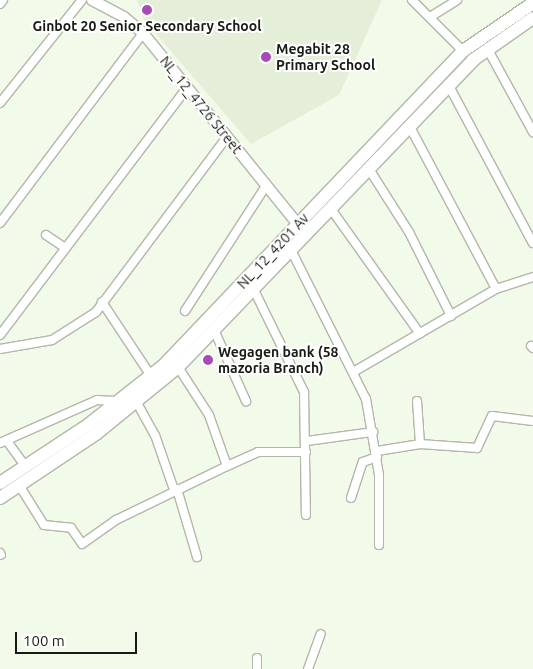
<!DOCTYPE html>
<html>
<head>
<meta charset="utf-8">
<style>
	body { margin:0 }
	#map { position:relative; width:533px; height:669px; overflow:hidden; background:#f2faea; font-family:Ubuntu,sans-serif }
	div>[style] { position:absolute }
	.built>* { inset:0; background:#e4eed8 }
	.roads { filter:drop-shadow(1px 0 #b1b8aa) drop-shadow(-1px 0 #b1b8aa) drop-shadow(0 1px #b1b8aa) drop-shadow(0 -1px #b1b8aa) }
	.minor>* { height:8px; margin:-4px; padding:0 4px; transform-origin:4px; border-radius:4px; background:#fff }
	.tertiary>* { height:10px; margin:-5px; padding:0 5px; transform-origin:5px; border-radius:5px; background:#fff }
	.primary>* { height:12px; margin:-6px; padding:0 6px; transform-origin:6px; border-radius:6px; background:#fff }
	.dots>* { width:14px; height:14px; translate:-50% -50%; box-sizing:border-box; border:2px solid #fff; border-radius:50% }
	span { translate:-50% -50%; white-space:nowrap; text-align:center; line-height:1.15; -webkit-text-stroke:4px #fff; paint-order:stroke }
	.poi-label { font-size:14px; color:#181b15; font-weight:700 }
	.left { translate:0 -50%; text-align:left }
	.street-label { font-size:14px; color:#181b15 }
	.scale { position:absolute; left:15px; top:632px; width:122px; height:22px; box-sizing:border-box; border:2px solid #181b15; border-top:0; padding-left:6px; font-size:15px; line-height:18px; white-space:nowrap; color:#181b15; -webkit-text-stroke:4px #fff; paint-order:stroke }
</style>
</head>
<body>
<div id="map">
	<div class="built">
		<i style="clip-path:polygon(137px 0,382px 0,339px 95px,251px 144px,144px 20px)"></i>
	</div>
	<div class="roads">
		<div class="minor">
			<i style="left:412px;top:0;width:72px;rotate:45deg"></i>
			<i style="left:0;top:4px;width:5px;rotate:-53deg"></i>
			<i style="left:430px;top:17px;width:32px;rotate:-32deg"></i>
			<i style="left:487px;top:48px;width:96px;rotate:61.3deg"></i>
			<i style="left:449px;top:86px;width:178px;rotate:61.9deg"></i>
			<i style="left:0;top:103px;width:132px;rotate:-51.5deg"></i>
			<i style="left:410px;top:127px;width:183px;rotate:62deg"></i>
			<i style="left:369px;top:169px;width:75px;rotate:57.6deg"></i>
			<i style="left:409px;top:232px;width:94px;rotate:63.4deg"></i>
			<i style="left:331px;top:209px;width:153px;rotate:54.5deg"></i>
			<i style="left:0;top:223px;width:238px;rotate:-53deg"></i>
			<i style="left:46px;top:235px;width:22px;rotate:34deg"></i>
			<i style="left:291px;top:250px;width:167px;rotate:63.3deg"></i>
			<i style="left:366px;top:399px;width:77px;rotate:80.3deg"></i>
			<i style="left:379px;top:475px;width:70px;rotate:90deg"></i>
			<i style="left:254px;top:290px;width:114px;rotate:63.9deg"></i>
			<i style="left:304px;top:392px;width:123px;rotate:89.1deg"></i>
			<i style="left:102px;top:302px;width:89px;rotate:56.5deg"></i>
			<i style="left:185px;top:311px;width:149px;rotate:-57.1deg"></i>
			<i style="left:215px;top:332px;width:76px;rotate:65.8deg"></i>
			<i style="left:0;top:335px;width:310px;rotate:-52.9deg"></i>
			<i style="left:531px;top:346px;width:3px;rotate:45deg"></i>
			<i style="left:0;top:349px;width:53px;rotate:-9.8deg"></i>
			<i style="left:52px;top:340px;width:52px;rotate:-32.5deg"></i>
			<i style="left:96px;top:312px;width:219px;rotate:-53.2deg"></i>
			<i style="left:178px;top:367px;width:57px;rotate:57.1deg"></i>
			<i style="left:209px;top:415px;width:54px;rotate:70.6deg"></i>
			<i style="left:227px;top:466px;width:34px;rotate:-24deg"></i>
			<i style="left:258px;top:452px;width:48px"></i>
			<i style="left:355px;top:371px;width:163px;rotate:-30.2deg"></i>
			<i style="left:496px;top:289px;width:39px;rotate:-18deg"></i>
			<i style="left:417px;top:401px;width:43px;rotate:86deg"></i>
			<i style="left:137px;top:403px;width:37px;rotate:61deg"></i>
			<i style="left:155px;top:435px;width:58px;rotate:70.9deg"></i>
			<i style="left:7px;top:441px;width:32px;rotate:54deg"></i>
			<i style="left:307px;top:441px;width:67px;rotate:-7.8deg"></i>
			<i style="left:0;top:443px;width:106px;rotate:-23.9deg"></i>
			<i style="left:97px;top:400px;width:22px;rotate:3deg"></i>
			<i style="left:377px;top:451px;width:44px;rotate:-9.2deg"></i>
			<i style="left:420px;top:444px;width:57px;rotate:4deg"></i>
			<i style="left:477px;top:448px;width:35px;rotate:-65deg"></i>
			<i style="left:492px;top:416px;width:41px;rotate:7deg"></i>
			<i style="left:19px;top:485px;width:47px;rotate:58deg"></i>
			<i style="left:44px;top:525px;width:27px;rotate:6deg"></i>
			<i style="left:71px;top:528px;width:19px;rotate:55deg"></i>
			<i style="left:82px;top:544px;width:42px;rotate:-35.2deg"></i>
			<i style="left:116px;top:520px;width:123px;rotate:-25.9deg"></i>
			<i style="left:177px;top:489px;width:71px;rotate:73.6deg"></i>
			<i style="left:351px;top:498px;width:38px;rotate:-72deg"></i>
			<i style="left:363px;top:462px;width:15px;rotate:-20deg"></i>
			<i style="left:0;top:553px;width:2px;rotate:63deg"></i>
			<i style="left:257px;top:669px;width:11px;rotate:-90deg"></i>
			<i style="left:308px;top:669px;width:37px;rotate:-70deg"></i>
		</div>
		<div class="tertiary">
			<i style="left:92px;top:0;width:36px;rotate:28deg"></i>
			<i style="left:124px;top:17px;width:25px;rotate:40deg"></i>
			<i style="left:143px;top:33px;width:251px;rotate:51deg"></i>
		</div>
		<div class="primary">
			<i style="left:0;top:483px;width:105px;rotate:-33.4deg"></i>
			<i style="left:88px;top:425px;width:97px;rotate:-38.3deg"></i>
			<i style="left:164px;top:365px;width:434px;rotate:-46.4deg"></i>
			<i style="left:463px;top:51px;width:85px;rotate:-34.4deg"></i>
			<i style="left:0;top:498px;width:117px;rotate:-33.8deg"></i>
			<i style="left:97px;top:433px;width:104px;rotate:-39.2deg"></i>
			<i style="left:178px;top:367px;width:426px;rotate:-46.1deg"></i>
			<i style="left:473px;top:60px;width:73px;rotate:-35deg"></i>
		</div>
	</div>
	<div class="dots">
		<i style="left:147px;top:10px;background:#a74bb5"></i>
		<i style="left:266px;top:57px;background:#a74bb5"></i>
		<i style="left:208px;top:360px;background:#a74bb5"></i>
	</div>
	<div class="poi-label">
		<span style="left:147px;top:26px">Ginbot 20 Senior Secondary School</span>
		<span class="left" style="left:276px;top:57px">Megabit 28<br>Primary School</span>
		<span class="left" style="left:218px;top:360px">Wegagen bank (58<br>mazoria Branch)</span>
	</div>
	<div class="street-label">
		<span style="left:201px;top:105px;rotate:51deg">NL_12_4726 Street</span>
		<span style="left:273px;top:251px;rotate:-47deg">NL_12_4201 Av</span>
	</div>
	<div class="scale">100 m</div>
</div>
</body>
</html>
